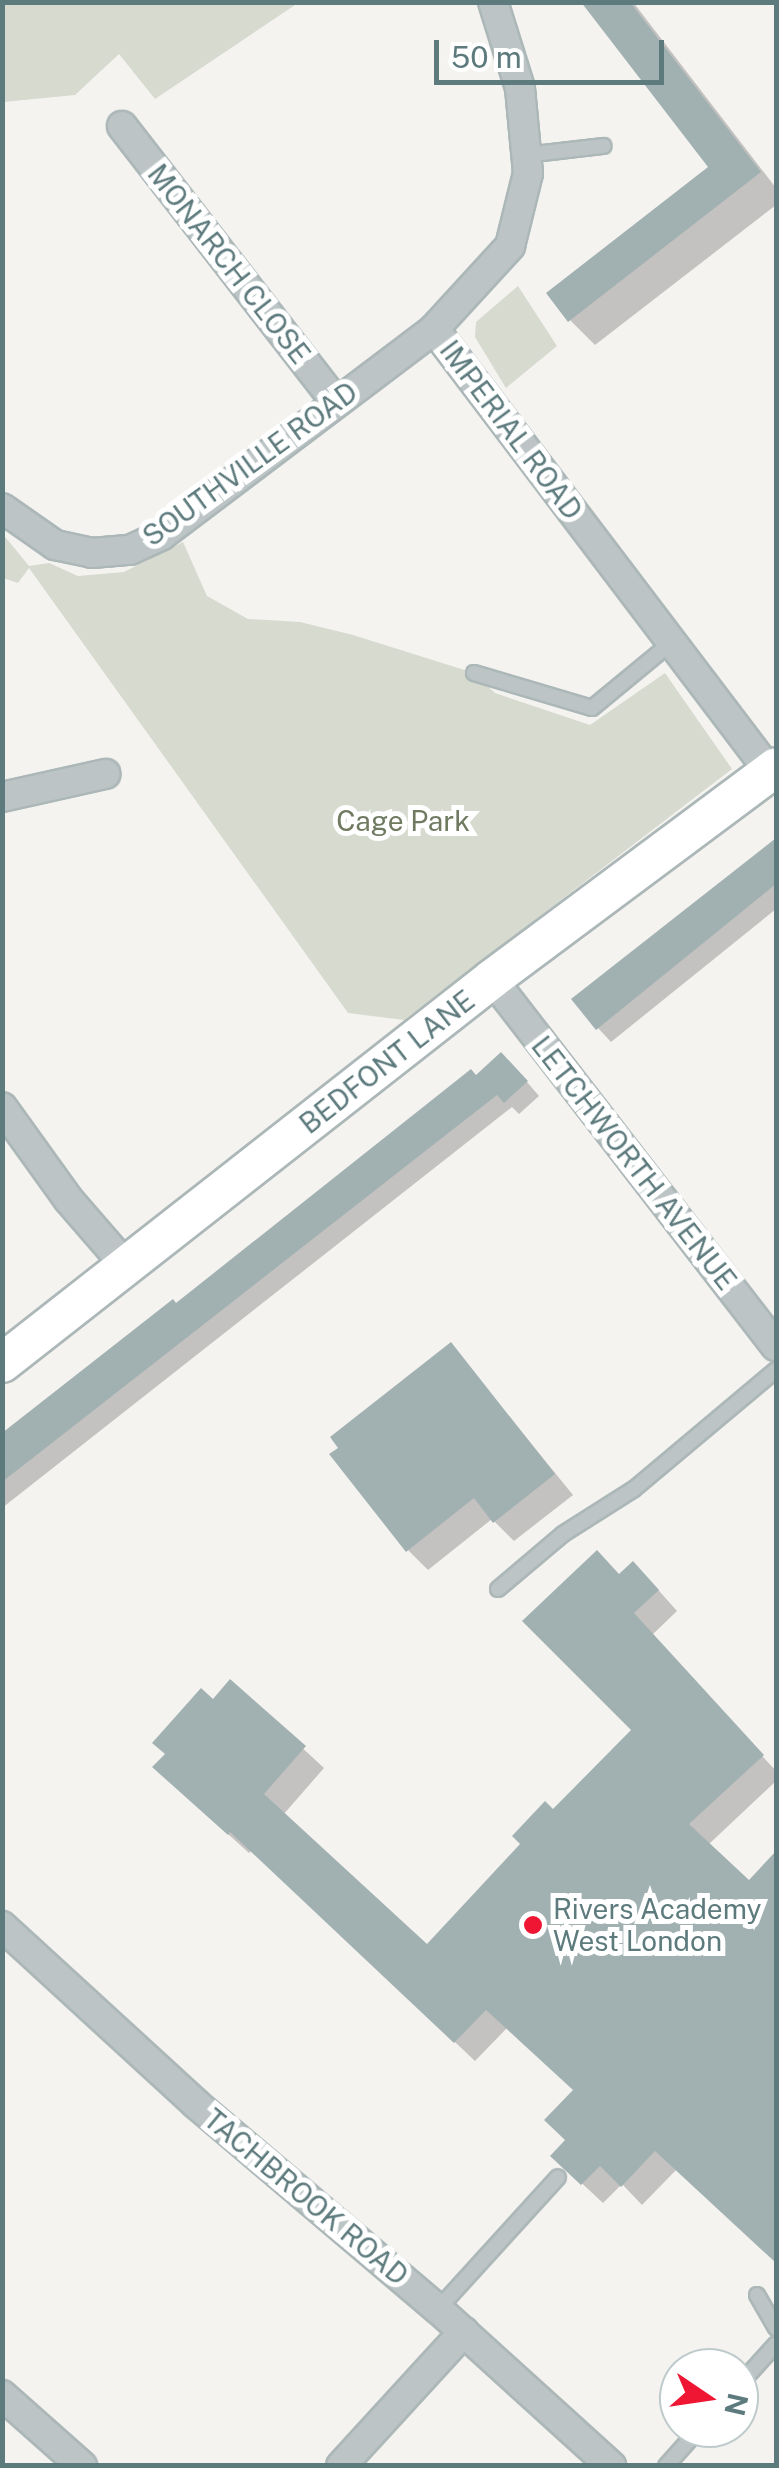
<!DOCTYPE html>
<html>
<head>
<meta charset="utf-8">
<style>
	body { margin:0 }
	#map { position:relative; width:779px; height:2468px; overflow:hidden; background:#f5f3f0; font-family:"Public Sans",sans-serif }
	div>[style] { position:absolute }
	.green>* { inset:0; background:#d6dacf }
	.shadow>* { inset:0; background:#0003 }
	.building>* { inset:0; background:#a1b1b1 }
	.roads { filter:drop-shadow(2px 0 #acb7b8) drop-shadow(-2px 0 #acb7b8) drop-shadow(0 2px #acb7b8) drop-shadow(0 -2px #acb7b8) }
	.lane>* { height:14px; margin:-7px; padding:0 7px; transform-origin:7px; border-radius:7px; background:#bcc4c5 }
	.street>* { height:28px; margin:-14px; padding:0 14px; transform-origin:14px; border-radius:14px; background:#bcc4c5 }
	.secondary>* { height:38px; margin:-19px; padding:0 19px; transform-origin:19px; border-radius:19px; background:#fff }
	.dots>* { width:28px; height:28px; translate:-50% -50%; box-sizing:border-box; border:5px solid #fff; border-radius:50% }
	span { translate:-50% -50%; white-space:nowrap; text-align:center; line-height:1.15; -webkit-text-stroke:10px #fff; paint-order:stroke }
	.street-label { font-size:28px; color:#5d7a7d }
	.park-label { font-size:28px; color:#6f7a60 }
	.poi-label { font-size:28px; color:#5d7a7d }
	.left { translate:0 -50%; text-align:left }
	.frame { position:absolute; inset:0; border:5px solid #5d7a7d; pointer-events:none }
	.north { position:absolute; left:659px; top:2348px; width:100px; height:100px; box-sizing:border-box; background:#fff; border:2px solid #becacb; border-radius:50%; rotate:103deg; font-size:28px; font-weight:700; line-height:40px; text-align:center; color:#5d7a7d }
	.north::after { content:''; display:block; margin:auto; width:35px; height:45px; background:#ee1632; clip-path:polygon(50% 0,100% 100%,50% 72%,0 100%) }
	.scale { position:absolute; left:434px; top:40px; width:230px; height:45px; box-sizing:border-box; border:5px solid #5d7a7d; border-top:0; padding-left:12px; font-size:30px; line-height:35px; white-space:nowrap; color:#5d7a7d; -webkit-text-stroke:8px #fff; paint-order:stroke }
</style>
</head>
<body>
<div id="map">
	<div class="green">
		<i style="clip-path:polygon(3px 2px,298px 2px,298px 3px,155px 99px,119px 54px,75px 95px,3px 102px)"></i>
		<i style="clip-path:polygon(518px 286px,557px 346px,506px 388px,475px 337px,476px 322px)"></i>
		<i style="clip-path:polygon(2px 533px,29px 566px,49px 563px,78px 576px,124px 572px,183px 542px,207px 596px,248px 619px,300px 622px,353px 635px,474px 673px,495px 693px,590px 725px,665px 673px,732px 769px,404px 1020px,348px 1013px,29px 568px,18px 583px,3px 578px)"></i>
	</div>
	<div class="shadow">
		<i style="clip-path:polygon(584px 2px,633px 2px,776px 188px,776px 205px,595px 345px,570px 320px,712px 168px)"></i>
		<i style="clip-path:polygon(776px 841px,776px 909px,611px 1042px,598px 1028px,646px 947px)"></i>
		<i style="clip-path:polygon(515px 1068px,539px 1096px,519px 1114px,512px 1107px,2px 1508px,2px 1435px)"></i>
		<i style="clip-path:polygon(451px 1345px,573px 1495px,514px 1541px,492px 1519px,428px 1570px,408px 1550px)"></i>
		<i style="clip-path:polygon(620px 1577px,653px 1584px,677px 1611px,652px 1635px,776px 1771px,776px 1781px,708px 1845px,749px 1884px,776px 1855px,776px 2261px,677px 2169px,642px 2205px,622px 2184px,603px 2203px,574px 2176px,568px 2140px,575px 2091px,507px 2028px,475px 2061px,252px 1850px,249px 1853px,176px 1787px,213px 1703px,231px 1682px,324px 1768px,283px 1815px,427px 1948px,635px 1730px)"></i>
	</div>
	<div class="building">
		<i style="clip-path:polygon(581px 2px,630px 2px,761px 172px,568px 322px,546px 293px,708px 167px)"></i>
		<i style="clip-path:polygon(776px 838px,776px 884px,596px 1030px,571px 999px)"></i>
		<i style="clip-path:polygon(501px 1052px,528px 1081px,504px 1103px,497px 1095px,2px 1482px,2px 1433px,173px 1299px,176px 1303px,471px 1069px,476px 1075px)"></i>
		<i style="clip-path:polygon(451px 1342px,555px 1474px,493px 1523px,474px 1498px,406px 1552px,329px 1454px,338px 1448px,330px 1437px)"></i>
		<i style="clip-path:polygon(597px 1550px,619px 1574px,633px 1561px,659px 1590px,634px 1613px,764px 1755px,689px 1824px,749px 1880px,776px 1851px,776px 2263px,655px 2151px,621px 2187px,600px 2166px,581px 2185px,550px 2156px,565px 2140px,544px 2120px,573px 2090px,486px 2010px,454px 2043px,230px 1832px,228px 1835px,152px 1767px,165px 1754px,152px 1743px,201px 1688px,213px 1699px,230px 1679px,306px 1746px,264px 1794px,427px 1944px,520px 1844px,512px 1836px,545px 1801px,553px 1809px,631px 1730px,522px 1621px)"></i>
	</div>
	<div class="roads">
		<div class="lane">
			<i style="left:526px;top:155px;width:78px;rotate:-6.7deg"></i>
			<i style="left:474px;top:673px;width:123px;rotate:16.5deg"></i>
			<i style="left:592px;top:708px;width:104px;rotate:-39.5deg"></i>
			<i style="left:498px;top:1589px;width:85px;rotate:-40.2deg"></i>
			<i style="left:563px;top:1534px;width:84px;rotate:-32.4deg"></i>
			<i style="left:634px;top:1489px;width:185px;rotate:-40deg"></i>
			<i style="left:757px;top:2295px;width:38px;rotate:60deg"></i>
			<i style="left:438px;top:2309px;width:178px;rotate:-47.7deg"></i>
			<i style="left:739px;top:2385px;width:55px;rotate:-47.9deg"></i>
			<i style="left:666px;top:2466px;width:51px;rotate:-48.2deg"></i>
		</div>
		<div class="street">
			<i style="left:122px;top:126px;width:349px;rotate:52.2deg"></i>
			<i style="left:434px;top:329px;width:556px;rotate:52.82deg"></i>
			<i style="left:2px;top:508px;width:65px;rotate:34.9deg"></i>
			<i style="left:55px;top:545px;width:38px;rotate:12deg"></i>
			<i style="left:92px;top:553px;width:38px;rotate:-5deg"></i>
			<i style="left:130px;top:550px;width:35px;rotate:-25deg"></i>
			<i style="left:162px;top:535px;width:341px;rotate:-37.1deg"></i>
			<i style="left:434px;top:329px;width:113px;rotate:-47.5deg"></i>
			<i style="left:510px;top:246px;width:75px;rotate:-76.1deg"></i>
			<i style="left:528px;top:173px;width:85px;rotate:-95.4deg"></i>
			<i style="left:520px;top:88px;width:90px;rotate:-107.4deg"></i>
			<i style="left:2px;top:797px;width:106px;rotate:-12.6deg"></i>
			<i style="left:492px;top:979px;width:464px;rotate:52.3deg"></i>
			<i style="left:2px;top:1107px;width:113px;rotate:54.3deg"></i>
			<i style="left:68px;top:1199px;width:89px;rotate:49.1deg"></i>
			<i style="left:2px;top:1926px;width:263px;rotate:42.5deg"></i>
			<i style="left:196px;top:2104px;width:317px;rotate:40.3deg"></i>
			<i style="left:438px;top:2309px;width:234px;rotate:42.2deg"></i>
			<i style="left:2px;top:2395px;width:107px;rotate:41.6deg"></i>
			<i style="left:341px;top:2466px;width:182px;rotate:-47.5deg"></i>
		</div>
		<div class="secondary">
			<i style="left:2px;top:1363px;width:623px;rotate:-38.08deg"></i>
			<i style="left:492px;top:979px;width:354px;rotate:-36.7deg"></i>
		</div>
	</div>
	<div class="dots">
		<i style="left:533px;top:1925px;background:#ee1632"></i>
	</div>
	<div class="street-label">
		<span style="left:229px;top:264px;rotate:52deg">MONARCH CLOSE</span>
		<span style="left:511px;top:430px;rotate:53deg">IMPERIAL ROAD</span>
		<span style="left:250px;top:464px;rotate:-36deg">SOUTHVILLE ROAD</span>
		<span style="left:387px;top:1062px;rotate:-38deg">BEDFONT LANE</span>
		<span style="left:634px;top:1163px;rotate:52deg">LETCHWORTH AVENUE</span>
		<span style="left:306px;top:2197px;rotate:40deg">TACHBROOK ROAD</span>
	</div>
	<div class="park-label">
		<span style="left:403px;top:821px">Cage Park</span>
	</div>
	<div class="poi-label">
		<span class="left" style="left:553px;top:1925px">Rivers Academy<br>West London</span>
	</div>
	<div class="frame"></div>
	<div class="north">N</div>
	<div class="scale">50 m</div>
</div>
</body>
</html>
